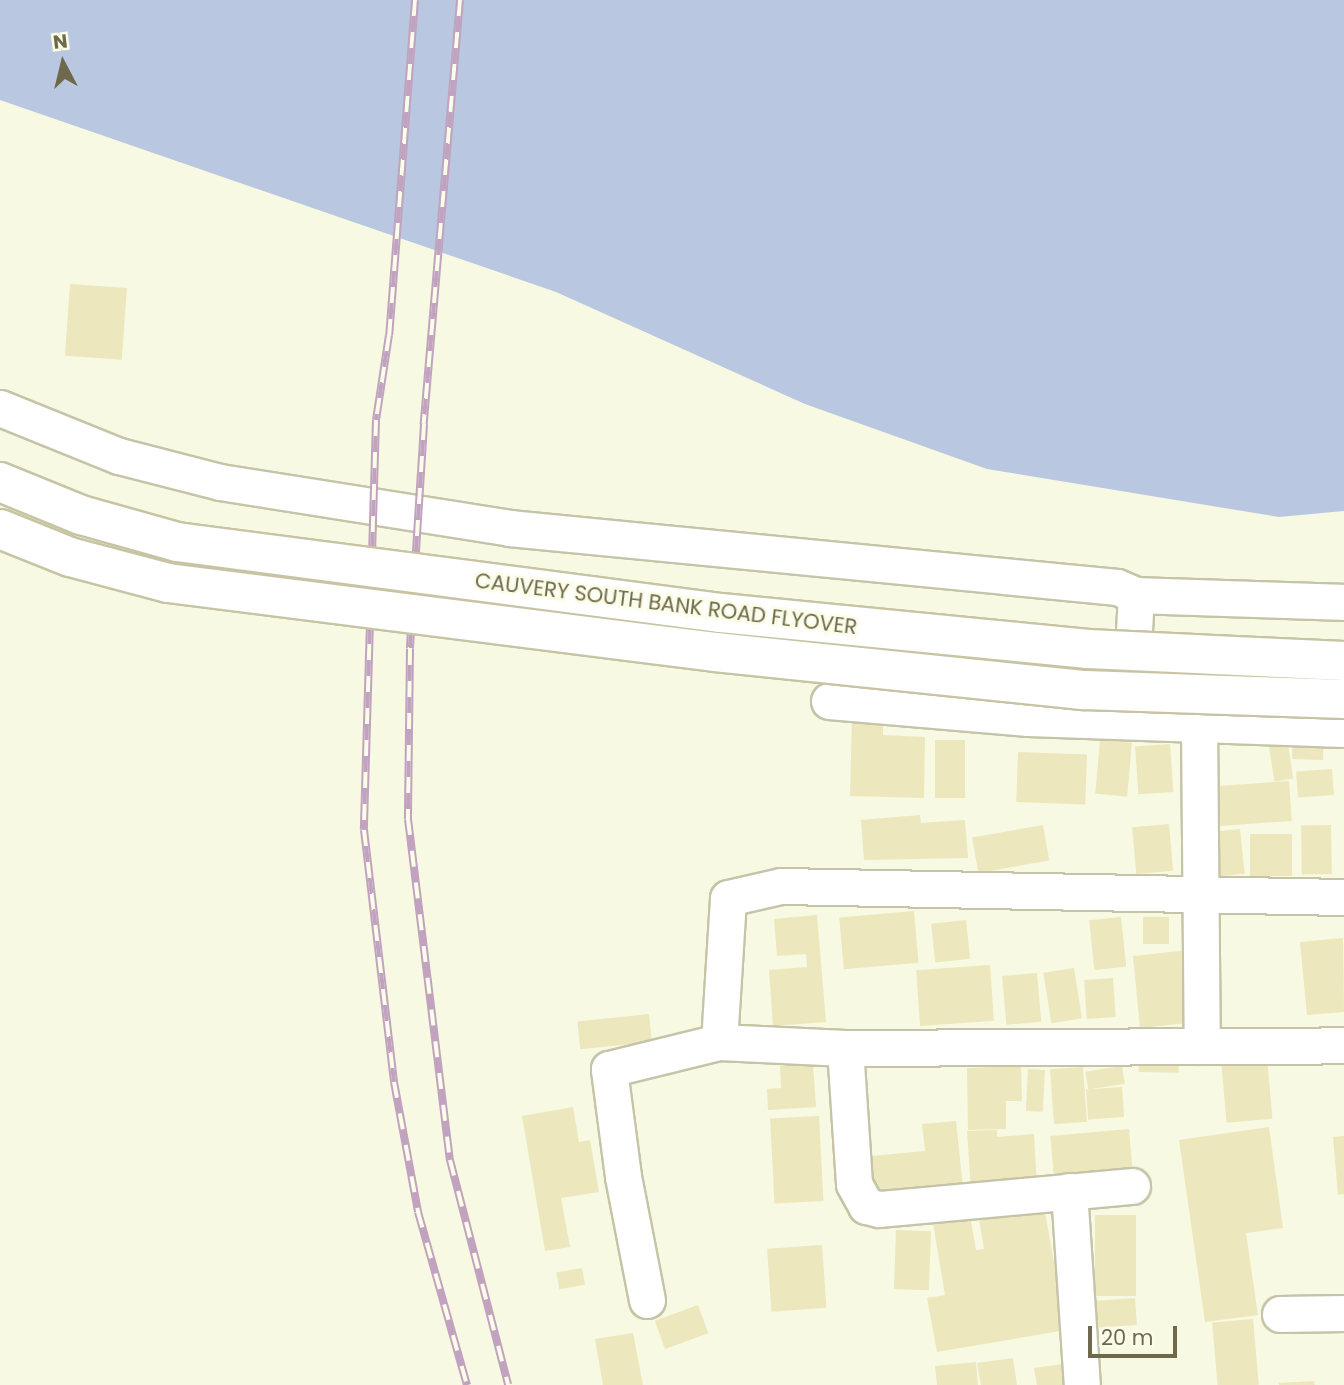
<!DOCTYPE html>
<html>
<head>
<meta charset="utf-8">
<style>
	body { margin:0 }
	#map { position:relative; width:1344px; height:1385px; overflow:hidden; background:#f7f9e2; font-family:Poppins,sans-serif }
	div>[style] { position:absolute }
	.water>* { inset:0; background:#b9c8e0 }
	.building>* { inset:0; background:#ece7bd; transform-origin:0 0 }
	.roads { filter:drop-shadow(2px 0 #c6c4a8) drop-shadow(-2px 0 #c6c4a8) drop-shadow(0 2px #c6c4a8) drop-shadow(0 -2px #c6c4a8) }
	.minor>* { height:35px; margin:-17.5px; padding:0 17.5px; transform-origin:17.5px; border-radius:17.5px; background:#fff }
	.rail>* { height:8px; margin-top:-4px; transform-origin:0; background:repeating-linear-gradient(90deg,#fbfde8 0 16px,#c1a3c0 0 32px); box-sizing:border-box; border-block:2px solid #c1a3c0 }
	.bridges { filter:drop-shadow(2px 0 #c7c4a4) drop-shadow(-2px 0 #c7c4a4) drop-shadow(0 2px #c7c4a4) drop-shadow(0 -2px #c7c4a4) }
	.secondary-bridge>* { height:38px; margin:-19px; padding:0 19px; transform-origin:19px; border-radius:19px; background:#fff }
	span { translate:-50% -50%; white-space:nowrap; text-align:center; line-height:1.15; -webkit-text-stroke:6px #fbfde8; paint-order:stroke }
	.street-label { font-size:21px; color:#6e694c }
	.north { position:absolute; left:28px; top:28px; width:70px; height:70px; -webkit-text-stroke:5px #fbfde8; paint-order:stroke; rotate:353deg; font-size:19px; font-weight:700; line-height:28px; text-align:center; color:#6e694c }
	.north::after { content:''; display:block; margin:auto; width:24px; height:32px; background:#6e694c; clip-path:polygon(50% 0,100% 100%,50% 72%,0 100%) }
	.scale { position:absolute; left:1088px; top:1326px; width:89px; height:32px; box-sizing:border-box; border:4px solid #6e694c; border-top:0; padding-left:9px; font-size:21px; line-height:24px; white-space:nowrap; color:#6e694c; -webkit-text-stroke:5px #fbfde8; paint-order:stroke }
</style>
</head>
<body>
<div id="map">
	<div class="water">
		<i style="clip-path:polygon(0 0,1344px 0,1344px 511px,1279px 517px,987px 469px,805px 404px,556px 292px,0 100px)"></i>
	</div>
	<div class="building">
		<i style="left:70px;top:284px;width:57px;height:72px;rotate:4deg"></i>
		<i style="clip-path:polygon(852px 717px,883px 717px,883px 735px,925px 737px,924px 798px,850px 796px)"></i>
		<i style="left:1293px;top:732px;width:31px;height:27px;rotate:2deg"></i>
		<i style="left:1287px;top:739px;width:40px;height:19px;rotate:81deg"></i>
		<i style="left:935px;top:740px;width:30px;height:58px"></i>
		<i style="left:1100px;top:740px;width:32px;height:54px;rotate:5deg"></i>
		<i style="left:1170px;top:744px;width:48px;height:35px;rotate:86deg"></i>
		<i style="left:1018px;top:752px;width:69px;height:50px;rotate:2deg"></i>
		<i style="left:1332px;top:769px;width:26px;height:36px;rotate:86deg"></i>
		<i style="left:1289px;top:781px;width:40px;height:79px;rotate:86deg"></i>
		<i style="clip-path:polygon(920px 815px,921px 823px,965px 820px,968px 858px,864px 860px,861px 820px)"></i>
		<i style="left:1169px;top:824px;width:47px;height:37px;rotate:85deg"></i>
		<i style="left:1043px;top:825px;width:36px;height:72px;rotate:80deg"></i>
		<i style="left:1331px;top:825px;width:49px;height:30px;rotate:89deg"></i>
		<i style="left:1240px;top:829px;width:45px;height:34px;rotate:84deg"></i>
		<i style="left:1250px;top:834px;width:42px;height:42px"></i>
		<i style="left:914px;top:911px;width:52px;height:75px;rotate:85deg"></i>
		<i style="clip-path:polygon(817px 915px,826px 1022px,773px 1026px,769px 970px,807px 967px,806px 954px,777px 956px,774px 919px)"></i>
		<i style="left:1121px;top:917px;width:50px;height:32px;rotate:84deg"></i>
		<i style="left:1143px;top:917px;width:26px;height:27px"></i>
		<i style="left:966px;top:920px;width:39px;height:35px;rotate:84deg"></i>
		<i style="clip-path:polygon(1343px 938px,1344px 1012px,1307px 1015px,1300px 942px)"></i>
		<i style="clip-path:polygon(1190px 950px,1193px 976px,1183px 977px,1188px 1023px,1140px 1028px,1133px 956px)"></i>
		<i style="left:990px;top:965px;width:56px;height:74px;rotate:86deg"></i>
		<i style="left:1074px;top:968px;width:51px;height:31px;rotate:81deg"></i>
		<i style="left:1037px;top:973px;width:49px;height:35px;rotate:85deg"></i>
		<i style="left:1113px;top:978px;width:39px;height:29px;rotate:86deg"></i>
		<i style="left:649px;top:1014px;width:28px;height:72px;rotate:84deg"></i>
		<i style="left:1139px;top:1051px;width:40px;height:21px;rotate:1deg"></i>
		<i style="left:1267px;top:1057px;width:62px;height:46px;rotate:85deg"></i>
		<i style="clip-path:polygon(813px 1064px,816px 1107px,768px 1110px,767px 1089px,781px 1088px,780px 1066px)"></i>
		<i style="clip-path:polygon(1021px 1066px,1022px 1101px,1006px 1101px,1006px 1129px,968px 1130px,967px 1068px)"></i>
		<i style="left:1122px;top:1066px;width:18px;height:37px;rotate:81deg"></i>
		<i style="left:1083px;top:1067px;width:55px;height:33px;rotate:86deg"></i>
		<i style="left:1028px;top:1069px;width:17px;height:42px;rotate:3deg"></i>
		<i style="left:1122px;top:1087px;width:30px;height:36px;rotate:86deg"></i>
		<i style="clip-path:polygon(573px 1107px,579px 1142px,590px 1140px,599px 1192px,561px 1198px,570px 1247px,545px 1251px,522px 1116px)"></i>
		<i style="left:819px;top:1116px;width:85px;height:49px;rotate:87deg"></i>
		<i style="clip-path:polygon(956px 1121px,963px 1187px,864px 1196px,861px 1157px,925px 1151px,922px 1124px)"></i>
		<i style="clip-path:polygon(1269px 1127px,1283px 1228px,1246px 1233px,1258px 1315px,1205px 1322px,1179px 1140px)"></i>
		<i style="left:1129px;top:1129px;width:44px;height:79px;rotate:85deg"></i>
		<i style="clip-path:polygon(997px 1130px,997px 1137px,1034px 1134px,1037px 1186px,971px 1190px,967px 1131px)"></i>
		<i style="clip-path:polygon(1344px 1136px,1344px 1194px,1338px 1195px,1333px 1137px)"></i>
		<i style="clip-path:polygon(1007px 1208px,1008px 1218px,1045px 1212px,1066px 1330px,937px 1352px,927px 1298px,945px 1295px,932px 1217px,969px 1210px,976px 1250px,984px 1249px,978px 1213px)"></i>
		<i style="left:1095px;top:1215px;width:41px;height:81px"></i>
		<i style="left:896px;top:1230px;width:35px;height:59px;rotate:2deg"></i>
		<i style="left:822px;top:1245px;width:63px;height:55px;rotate:86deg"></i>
		<i style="left:582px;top:1268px;width:17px;height:26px;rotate:80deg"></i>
		<i style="left:1135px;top:1298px;width:27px;height:42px;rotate:86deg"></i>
		<i style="left:698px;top:1305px;width:30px;height:46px;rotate:70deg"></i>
		<i style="left:1253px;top:1319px;width:66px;height:41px;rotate:85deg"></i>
		<i style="clip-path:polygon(633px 1333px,643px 1385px,603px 1385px,595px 1339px)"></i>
		<i style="clip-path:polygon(1013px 1358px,1017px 1385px,981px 1385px,977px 1363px)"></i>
		<i style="clip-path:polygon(976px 1362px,978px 1385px,937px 1385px,935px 1366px)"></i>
		<i style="clip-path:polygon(1070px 1363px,1072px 1385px,1037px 1385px,1034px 1368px)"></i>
		<i style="clip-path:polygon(1314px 1381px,1315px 1385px,1279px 1385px,1279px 1383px)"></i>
	</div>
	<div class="roads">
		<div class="minor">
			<i style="left:0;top:408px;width:128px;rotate:22deg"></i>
			<i style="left:119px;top:456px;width:104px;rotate:14.4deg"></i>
			<i style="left:220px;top:482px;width:293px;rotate:9deg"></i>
			<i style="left:509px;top:528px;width:611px;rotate:5.54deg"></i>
			<i style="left:1117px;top:587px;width:21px;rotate:23deg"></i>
			<i style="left:1136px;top:595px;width:126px;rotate:93.2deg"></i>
			<i style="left:1136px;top:595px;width:208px;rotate:1.9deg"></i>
			<i style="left:829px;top:701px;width:200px;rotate:4.9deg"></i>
			<i style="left:1028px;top:718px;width:316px;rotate:2deg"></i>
			<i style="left:1199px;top:724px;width:322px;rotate:89.5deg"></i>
			<i style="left:719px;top:1042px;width:144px;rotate:-86.4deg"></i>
			<i style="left:728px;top:898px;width:54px;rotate:-12.8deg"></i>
			<i style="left:781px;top:886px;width:563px;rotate:1.12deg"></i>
			<i style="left:845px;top:1048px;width:136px;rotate:86.2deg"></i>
			<i style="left:854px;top:1184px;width:25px;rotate:61deg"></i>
			<i style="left:866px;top:1206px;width:13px;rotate:13deg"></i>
			<i style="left:879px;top:1209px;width:254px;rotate:-5.2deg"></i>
			<i style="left:1069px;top:1191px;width:194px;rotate:86.2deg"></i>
			<i style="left:647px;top:1300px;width:126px;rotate:-101deg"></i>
			<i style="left:623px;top:1176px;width:108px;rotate:-97.5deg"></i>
			<i style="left:609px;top:1069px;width:113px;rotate:-13.8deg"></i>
			<i style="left:719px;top:1042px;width:126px;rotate:2.7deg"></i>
			<i style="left:845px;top:1048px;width:499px;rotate:-0.3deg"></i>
			<i style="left:1280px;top:1314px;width:64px;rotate:-0.9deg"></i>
		</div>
	</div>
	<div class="rail">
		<i style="left:415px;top:0;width:336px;rotate:94.4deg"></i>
		<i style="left:389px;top:335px;width:86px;rotate:98.7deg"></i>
		<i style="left:376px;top:420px;width:410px;rotate:91.7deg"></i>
		<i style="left:364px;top:830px;width:254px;rotate:83.2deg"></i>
		<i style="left:394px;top:1082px;width:132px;rotate:79.5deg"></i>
		<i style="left:418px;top:1212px;width:180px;rotate:74.2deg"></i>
		<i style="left:460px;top:0;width:426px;rotate:94.9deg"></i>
		<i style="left:424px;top:424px;width:225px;rotate:93.6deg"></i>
		<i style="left:410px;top:649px;width:170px;rotate:90.7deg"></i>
		<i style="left:408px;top:819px;width:344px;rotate:83deg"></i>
		<i style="left:450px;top:1160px;width:232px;rotate:75.5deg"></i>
	</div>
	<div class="bridges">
		<div class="secondary-bridge">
			<i style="left:0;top:482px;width:87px;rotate:22.2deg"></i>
			<i style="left:81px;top:515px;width:100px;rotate:15.7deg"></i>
			<i style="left:177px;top:542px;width:549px;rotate:7.44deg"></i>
			<i style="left:721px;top:613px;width:369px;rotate:5.6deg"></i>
			<i style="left:1088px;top:649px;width:256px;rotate:2.7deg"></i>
			<i style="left:0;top:529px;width:75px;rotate:21.8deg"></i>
			<i style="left:70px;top:557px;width:101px;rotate:14.9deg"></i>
			<i style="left:168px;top:583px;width:551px;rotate:7.19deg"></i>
			<i style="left:715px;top:652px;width:372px;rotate:5.9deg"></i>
			<i style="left:1085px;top:690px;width:259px;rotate:2deg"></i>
		</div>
	</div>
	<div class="street-label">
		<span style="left:666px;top:604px;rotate:7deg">CAUVERY SOUTH BANK ROAD FLYOVER</span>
	</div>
	<div class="north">N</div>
	<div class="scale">20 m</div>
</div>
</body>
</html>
